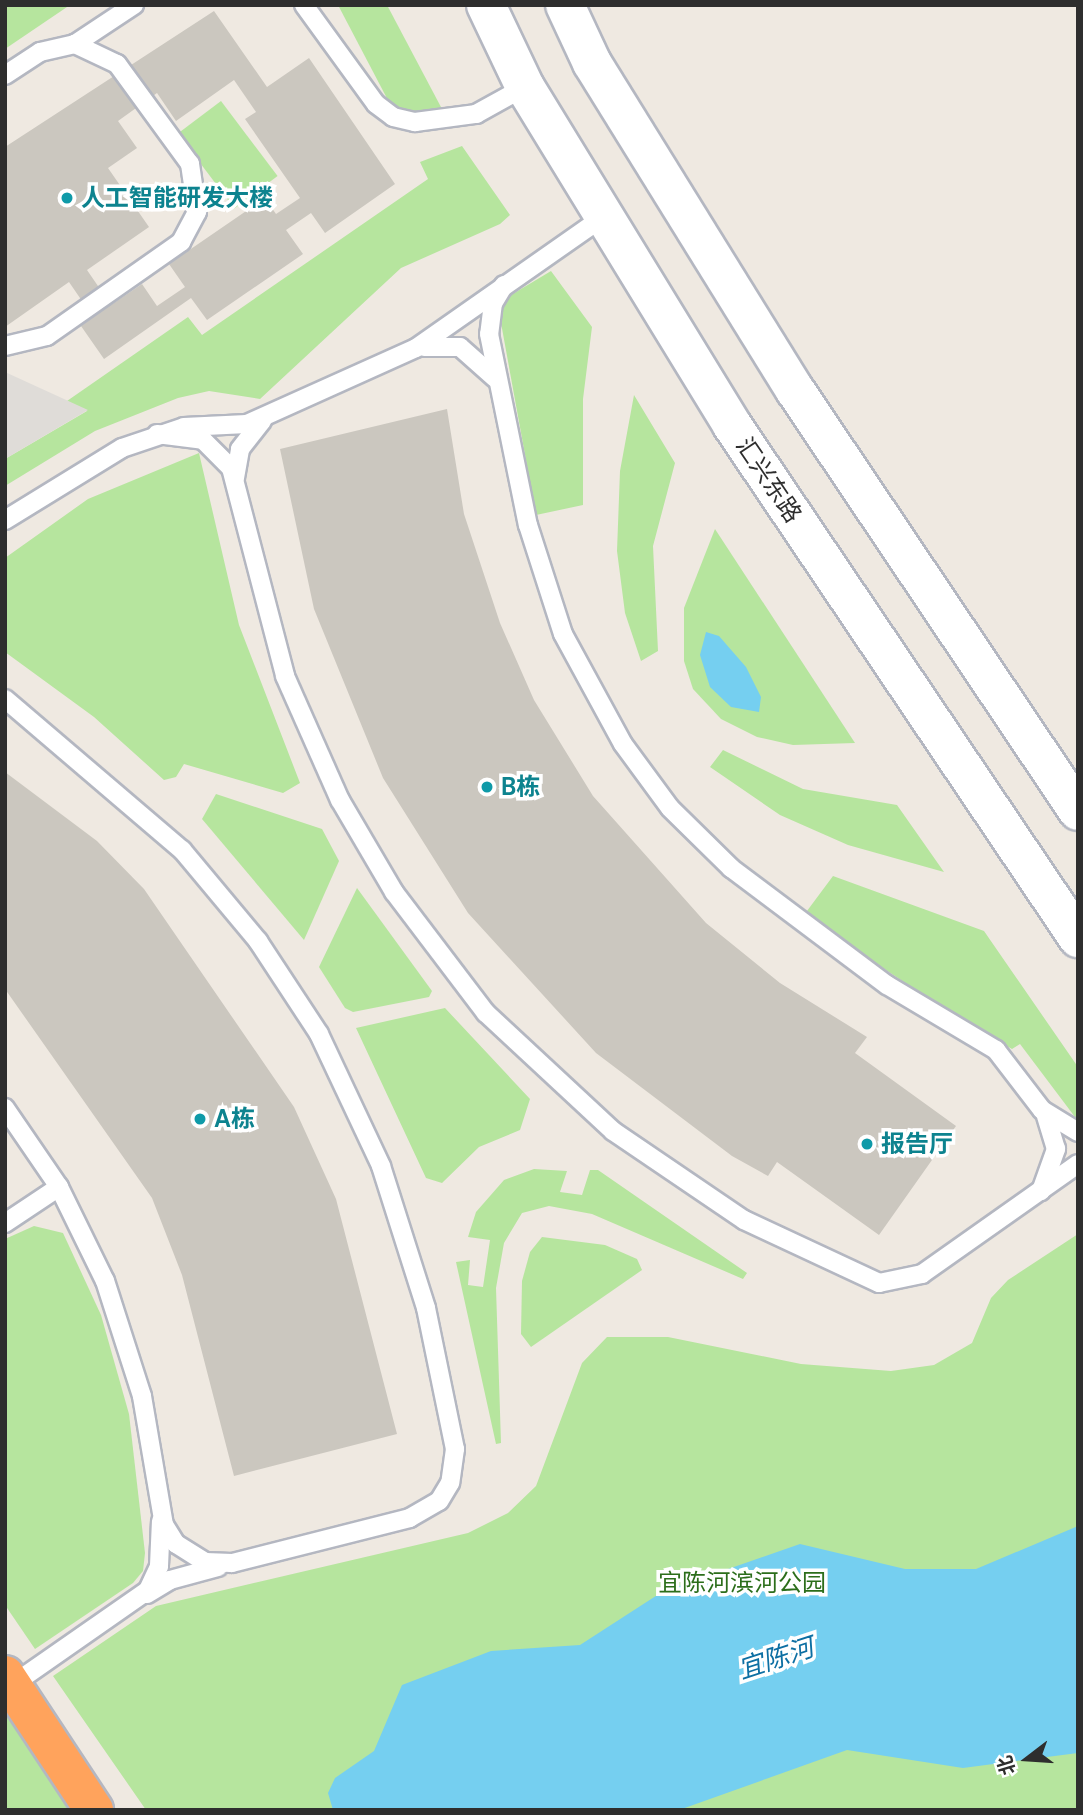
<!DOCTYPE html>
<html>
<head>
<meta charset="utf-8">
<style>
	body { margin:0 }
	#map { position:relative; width:1083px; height:1815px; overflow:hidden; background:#efe9e1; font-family:"DM Sans","Noto Sans SC",sans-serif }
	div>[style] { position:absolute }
	.green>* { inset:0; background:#b6e59e; transform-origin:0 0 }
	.plaza>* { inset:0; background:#dfdcd8 }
	.water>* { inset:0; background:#75cff0 }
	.building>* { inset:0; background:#cbc7bf }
	.roads { filter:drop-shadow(2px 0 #b4b7c1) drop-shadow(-2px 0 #b4b7c1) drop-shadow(0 2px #b4b7c1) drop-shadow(0 -2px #b4b7c1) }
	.lane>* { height:18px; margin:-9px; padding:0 9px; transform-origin:9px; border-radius:9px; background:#fff }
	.secondary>* { height:38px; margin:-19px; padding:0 19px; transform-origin:19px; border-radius:19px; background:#fff }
	.highway>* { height:38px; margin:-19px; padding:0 19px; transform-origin:19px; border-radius:19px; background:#ffa35c }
	.dots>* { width:19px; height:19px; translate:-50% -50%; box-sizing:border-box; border:4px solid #fff; border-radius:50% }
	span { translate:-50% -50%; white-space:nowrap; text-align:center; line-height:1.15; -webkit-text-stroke:7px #fff; paint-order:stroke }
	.culture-label { font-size:24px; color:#0d838f; font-weight:700 }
	.left { translate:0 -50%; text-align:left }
	.street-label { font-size:24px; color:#2e2e2e }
	.park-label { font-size:24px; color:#2c6e1b }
	.water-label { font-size:26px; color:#0d6fa3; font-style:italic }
	.frame { position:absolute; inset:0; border:7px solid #2e2e2e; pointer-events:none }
	.north { position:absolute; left:992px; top:1724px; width:70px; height:70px; -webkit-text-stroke:5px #fff; paint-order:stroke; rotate:253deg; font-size:19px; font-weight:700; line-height:28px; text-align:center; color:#2e2e2e }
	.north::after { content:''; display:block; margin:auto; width:24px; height:32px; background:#2e2e2e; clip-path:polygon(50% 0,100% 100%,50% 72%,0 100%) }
</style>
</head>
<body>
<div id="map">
	<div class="green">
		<i style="clip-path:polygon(5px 5px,70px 5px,5px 49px)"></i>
		<i style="clip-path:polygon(338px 5px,387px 5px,442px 109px,414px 113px,391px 106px)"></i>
		<i style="left:221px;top:101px;width:94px;height:54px;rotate:53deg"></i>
		<i style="clip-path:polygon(462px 146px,510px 215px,500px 224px,401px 268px,260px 399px,209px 391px,178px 398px,95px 431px,5px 486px,5px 459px,87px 411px,67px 401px,188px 317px,202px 335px,428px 179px,420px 162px)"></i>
		<i style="clip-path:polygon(551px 271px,592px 327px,583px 399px,583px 505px,536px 515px,499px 312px,511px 295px)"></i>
		<i style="clip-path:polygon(634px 395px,675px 463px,653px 546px,658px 651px,641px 661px,625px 613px,617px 551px,620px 471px)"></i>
		<i style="clip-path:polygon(199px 453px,239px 625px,300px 783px,283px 793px,184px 764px,176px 777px,164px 780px,94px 717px,5px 652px,5px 558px,88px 499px)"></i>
		<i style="clip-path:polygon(715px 529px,855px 743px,793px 745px,757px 737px,721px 719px,693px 689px,684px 661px,684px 608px)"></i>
		<i style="clip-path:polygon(723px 750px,803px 789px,897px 805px,944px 872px,848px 845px,780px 815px,710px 767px)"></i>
		<i style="clip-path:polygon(216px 794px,322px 829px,339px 861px,304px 940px,202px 819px)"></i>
		<i style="clip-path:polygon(833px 876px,984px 931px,1078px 1067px,1078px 1121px,1020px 1044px,1012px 1049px,959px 1019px,804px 915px)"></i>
		<i style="clip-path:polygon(357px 888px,432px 991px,429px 997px,353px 1012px,345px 1008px,319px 967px)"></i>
		<i style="clip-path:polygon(445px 1008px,530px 1099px,520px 1130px,479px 1147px,442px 1183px,426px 1178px,356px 1028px)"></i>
		<i style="clip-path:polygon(534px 1169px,567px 1171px,560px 1192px,582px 1195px,590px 1170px,598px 1170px,747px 1273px,743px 1279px,592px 1214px,549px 1206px,522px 1213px,504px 1243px,496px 1288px,501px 1443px,496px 1444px,456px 1262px,470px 1260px,468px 1285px,483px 1287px,490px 1240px,468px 1237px,476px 1212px,504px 1180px)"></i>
		<i style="clip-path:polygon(34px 1226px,63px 1233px,101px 1315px,129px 1414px,145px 1553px,143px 1571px,133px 1583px,35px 1649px,5px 1605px,5px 1239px)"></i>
		<i style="clip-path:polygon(1078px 1234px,1078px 1810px,146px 1810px,53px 1676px,156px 1606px,468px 1533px,508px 1513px,536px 1486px,582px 1363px,607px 1337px,668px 1337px,801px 1364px,891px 1371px,934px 1365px,972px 1343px,991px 1298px,1008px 1280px)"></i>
		<i style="clip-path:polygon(542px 1237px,605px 1245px,637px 1259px,642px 1270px,531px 1347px,521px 1334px,522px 1281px,530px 1252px)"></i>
		<i style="clip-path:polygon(5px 1712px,71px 1810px,5px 1810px)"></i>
	</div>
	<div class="plaza">
		<i style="clip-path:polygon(5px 372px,88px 410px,5px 459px)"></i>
	</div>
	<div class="water">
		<i style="clip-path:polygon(706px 632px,719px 636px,746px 667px,761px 697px,759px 712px,731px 707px,710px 687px,700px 655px)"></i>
		<i style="clip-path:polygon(1078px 1526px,1078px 1753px,963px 1768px,847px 1750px,679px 1810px,333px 1810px,328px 1793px,335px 1778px,374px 1751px,402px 1685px,491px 1651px,580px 1645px,662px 1592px,800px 1544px,905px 1569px,976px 1569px)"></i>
	</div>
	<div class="building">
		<i style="clip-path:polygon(evenodd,214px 11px,267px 87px,309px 58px,395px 184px,325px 233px,311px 213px,286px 230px,303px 254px,207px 320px,191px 298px,104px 359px,81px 326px,93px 317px,69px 282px,5px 327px,5px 147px,214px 11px,234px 80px,256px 112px,245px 119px,300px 198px,276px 214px,265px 198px,169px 264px,185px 287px,157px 306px,142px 284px,111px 305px,87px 270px,149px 227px,108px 168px,137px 148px,118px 121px,157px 93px,176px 121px,234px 80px)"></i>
		<i style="clip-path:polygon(447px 409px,464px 514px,500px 623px,534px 700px,593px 796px,706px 923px,780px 983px,867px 1037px,855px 1053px,956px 1126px,879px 1235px,777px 1162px,768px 1176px,732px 1156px,596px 1053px,468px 913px,383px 778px,314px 609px,280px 449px)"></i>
		<i style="clip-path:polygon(5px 772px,97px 841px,144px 889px,294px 1107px,336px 1199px,397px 1434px,234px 1476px,182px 1275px,152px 1198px,5px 989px)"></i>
	</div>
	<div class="roads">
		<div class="lane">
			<i style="left:304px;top:5px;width:122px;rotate:54deg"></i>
			<i style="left:376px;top:104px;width:21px;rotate:37deg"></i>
			<i style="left:393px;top:117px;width:23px;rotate:13deg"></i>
			<i style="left:415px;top:122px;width:62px;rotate:-7.5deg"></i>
			<i style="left:476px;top:114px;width:56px;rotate:-28.9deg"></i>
			<i style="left:5px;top:75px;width:42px;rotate:-33.3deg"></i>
			<i style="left:40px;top:52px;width:36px;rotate:-13deg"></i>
			<i style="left:75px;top:44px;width:71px;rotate:-33.5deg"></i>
			<i style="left:504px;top:285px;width:21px;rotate:121deg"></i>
			<i style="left:493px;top:303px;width:31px;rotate:97deg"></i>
			<i style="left:489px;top:334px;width:195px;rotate:78.5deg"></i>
			<i style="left:528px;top:525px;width:114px;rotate:72.2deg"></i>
			<i style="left:563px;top:634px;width:125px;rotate:61.4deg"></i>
			<i style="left:623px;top:744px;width:79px;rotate:53.7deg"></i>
			<i style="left:670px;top:808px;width:86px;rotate:44.5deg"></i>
			<i style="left:731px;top:868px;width:195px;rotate:36.9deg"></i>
			<i style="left:887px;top:985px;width:127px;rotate:30.8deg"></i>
			<i style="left:996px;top:1050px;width:76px;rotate:52.5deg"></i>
			<i style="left:1042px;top:1110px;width:42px;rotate:31.4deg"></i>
			<i style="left:5px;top:346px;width:43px;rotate:-13.4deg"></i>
			<i style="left:47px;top:336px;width:164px;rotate:-35deg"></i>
			<i style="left:181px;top:242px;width:34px;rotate:-62deg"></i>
			<i style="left:197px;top:212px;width:49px;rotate:-98.3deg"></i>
			<i style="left:190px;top:164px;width:124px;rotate:-126.1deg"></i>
			<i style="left:117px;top:64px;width:47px;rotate:-154.5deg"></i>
			<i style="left:424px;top:347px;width:36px"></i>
			<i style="left:460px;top:347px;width:47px;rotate:41.5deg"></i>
			<i style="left:157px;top:434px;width:46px;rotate:7.4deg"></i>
			<i style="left:203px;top:440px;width:40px;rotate:45deg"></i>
			<i style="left:231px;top:468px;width:215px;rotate:75.4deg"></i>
			<i style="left:285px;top:676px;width:136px;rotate:66.1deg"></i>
			<i style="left:340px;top:800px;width:107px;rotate:59.6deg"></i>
			<i style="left:394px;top:892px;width:152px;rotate:52.8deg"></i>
			<i style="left:486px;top:1013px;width:173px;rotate:42.9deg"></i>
			<i style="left:613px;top:1131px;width:158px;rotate:34.2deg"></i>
			<i style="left:744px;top:1220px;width:149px;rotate:25deg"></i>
			<i style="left:879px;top:1283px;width:44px;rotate:-11.8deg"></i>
			<i style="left:922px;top:1274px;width:191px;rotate:-35.2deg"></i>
			<i style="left:235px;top:478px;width:29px;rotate:-80deg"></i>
			<i style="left:240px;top:449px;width:36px;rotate:-52deg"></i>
			<i style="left:5px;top:520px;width:137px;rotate:-31.6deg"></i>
			<i style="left:122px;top:448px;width:65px;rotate:-18.7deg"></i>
			<i style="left:184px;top:427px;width:63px;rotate:-2.7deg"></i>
			<i style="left:247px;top:424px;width:185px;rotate:-24.2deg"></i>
			<i style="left:416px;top:348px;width:227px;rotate:-35deg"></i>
			<i style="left:5px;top:699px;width:233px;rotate:40.5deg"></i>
			<i style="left:182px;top:850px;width:119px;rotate:50.1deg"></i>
			<i style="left:258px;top:941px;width:111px;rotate:56.7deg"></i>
			<i style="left:319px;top:1034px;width:146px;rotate:64.8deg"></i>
			<i style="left:381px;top:1166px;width:149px;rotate:72.4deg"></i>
			<i style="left:426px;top:1308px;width:144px;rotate:78.4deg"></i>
			<i style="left:455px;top:1449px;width:34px;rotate:98deg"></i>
			<i style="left:450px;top:1483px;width:21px;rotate:121deg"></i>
			<i style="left:439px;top:1501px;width:34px;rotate:150deg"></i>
			<i style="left:410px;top:1518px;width:184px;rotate:165.8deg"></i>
			<i style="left:232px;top:1563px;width:27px;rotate:-178deg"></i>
			<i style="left:205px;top:1562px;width:34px;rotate:-148deg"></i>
			<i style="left:176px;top:1544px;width:22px;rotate:-122deg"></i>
			<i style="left:164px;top:1525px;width:131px;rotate:-99.7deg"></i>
			<i style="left:142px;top:1396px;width:121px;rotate:-107.8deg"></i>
			<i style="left:105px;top:1281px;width:105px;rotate:-116.1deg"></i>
			<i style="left:59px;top:1187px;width:96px;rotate:-124.4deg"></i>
			<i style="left:1041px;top:1191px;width:45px;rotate:-70.3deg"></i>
			<i style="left:1056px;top:1149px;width:34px;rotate:-107deg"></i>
			<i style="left:5px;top:1223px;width:65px;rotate:-33.7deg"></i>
			<i style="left:147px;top:1594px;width:27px;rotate:-31deg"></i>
			<i style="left:170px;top:1580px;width:50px;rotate:-15.2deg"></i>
			<i style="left:12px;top:1685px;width:166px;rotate:-34.9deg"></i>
			<i style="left:148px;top:1590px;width:26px;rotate:-65deg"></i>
			<i style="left:159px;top:1566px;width:45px;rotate:-87.5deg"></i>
		</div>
		<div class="secondary">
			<i style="left:486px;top:5px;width:91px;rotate:64.6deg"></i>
			<i style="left:525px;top:87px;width:396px;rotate:58.5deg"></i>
			<i style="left:732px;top:425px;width:619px;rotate:56deg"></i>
			<i style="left:565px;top:5px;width:64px;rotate:65deg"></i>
			<i style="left:592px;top:63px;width:385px;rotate:58.2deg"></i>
			<i style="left:795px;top:390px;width:507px;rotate:56.09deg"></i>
		</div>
		<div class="highway">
			<i style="left:5px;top:1675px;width:162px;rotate:56.6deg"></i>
		</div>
	</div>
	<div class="dots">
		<i style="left:67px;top:198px;background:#0f9aa8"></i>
		<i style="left:487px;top:787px;background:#0f9aa8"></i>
		<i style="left:200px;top:1119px;background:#0f9aa8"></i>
		<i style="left:867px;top:1144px;background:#0f9aa8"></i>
	</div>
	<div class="culture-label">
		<span class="left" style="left:81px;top:198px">人工智能研发大楼</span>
		<span class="left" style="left:501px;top:787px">B栋</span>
		<span class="left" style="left:214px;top:1119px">A栋</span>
		<span class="left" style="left:881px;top:1144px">报告厅</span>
	</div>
	<div class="street-label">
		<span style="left:769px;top:480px;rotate:56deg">汇兴东路</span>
	</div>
	<div class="park-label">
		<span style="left:742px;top:1583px">宜陈河滨河公园</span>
	</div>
	<div class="water-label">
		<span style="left:776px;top:1659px;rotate:-18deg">宜陈河</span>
	</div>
	<div class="frame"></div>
	<div class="north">北</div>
</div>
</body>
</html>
